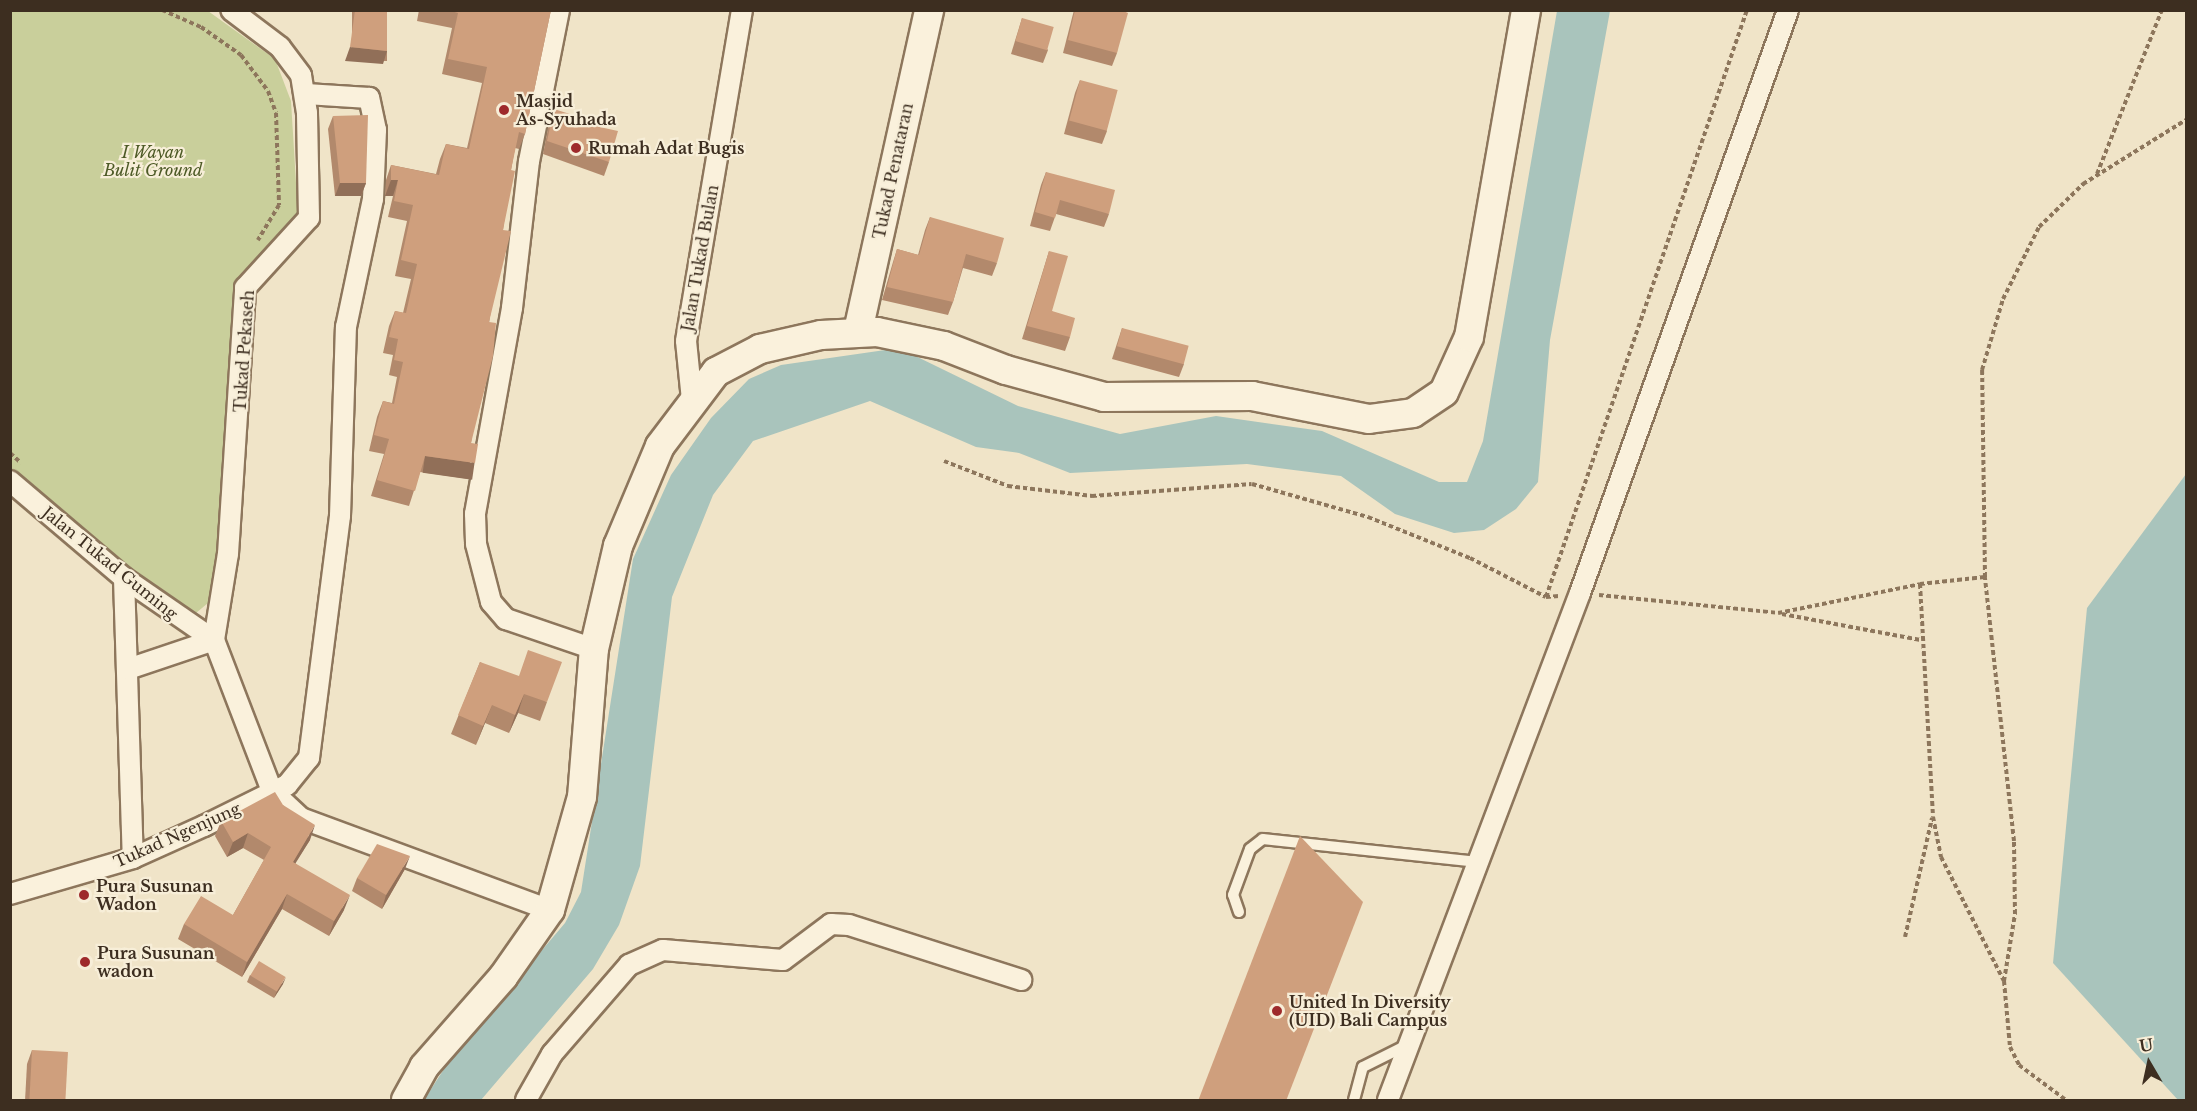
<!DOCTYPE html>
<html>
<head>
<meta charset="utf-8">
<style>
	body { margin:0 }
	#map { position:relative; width:2197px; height:1111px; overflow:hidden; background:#f0e4c8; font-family:"Libre Baskerville",serif }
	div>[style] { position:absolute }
	.green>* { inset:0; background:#c9cf9b }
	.water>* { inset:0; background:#a9c4bc }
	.path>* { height:4px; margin-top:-2px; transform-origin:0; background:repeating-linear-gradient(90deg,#8d765c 0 4.5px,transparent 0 7.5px) }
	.roads { filter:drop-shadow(2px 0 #8d765c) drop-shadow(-2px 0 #8d765c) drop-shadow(0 2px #8d765c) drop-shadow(0 -2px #8d765c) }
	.lane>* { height:10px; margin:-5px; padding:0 5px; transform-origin:5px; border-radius:5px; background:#faf1dc }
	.street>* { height:20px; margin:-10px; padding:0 10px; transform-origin:10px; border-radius:10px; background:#faf1dc }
	.secondary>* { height:28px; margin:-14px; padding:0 14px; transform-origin:14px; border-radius:14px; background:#faf1dc }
	.wall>* { inset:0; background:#b2896c; transform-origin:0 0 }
	.shaded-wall>* { inset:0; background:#916f58; transform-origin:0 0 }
	.building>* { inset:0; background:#cf9f7d; transform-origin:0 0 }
	.dots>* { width:16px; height:16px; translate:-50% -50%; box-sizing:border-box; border:3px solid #f7eed8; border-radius:50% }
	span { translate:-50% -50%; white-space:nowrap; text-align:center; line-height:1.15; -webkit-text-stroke:4.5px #f7eed8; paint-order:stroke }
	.poi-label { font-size:16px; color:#3d2e20; font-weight:700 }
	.left { translate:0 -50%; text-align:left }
	.park-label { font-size:16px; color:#4d5a26; font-style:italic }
	.street-label { font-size:16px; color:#3d2e20 }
	.frame { position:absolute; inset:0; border:12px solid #3d2e20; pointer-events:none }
	.north { position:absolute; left:2119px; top:1033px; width:60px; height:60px; -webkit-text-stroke:4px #f7eed8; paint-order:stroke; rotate:351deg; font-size:16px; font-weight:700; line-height:24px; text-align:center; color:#3d2e20 }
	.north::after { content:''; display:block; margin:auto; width:21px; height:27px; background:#3d2e20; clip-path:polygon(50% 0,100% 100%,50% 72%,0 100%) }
</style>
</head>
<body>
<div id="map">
	<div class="green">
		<i style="clip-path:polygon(11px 11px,208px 11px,275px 59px,291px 101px,298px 215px,236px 284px,214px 598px,196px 613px,169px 602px,11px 469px)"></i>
	</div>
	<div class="water">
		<i style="clip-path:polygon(1557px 11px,1610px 11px,1550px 340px,1538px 482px,1516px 509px,1484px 530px,1454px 533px,1395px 514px,1341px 476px,1247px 464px,1070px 473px,1019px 453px,976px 447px,870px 401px,753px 441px,713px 495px,672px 597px,640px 866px,619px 925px,593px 969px,481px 1100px,424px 1100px,453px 1055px,565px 923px,581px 892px,633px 559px,671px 475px,711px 418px,749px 379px,781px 365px,899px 348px,1018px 406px,1120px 434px,1216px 416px,1322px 431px,1439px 482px,1467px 482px,1483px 441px)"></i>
		<i style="clip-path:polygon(2186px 474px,2186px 1100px,2178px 1100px,2053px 963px,2087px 608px)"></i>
	</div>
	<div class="path">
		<i style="left:162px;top:10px;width:43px;rotate:23.6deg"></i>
		<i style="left:201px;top:27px;width:49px;rotate:35deg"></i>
		<i style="left:241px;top:55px;width:45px;rotate:53.1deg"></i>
		<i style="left:268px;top:91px;width:23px;rotate:70deg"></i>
		<i style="left:276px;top:113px;width:92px;rotate:88.1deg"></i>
		<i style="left:279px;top:205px;width:41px;rotate:121deg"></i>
		<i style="left:2097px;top:174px;width:176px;rotate:-68.4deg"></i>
		<i style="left:10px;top:453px;width:15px;rotate:42deg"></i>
		<i style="left:944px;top:461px;width:69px;rotate:21.3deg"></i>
		<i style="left:1008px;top:486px;width:85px;rotate:6.8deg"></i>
		<i style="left:1092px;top:496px;width:160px;rotate:-4.3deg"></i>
		<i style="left:1252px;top:484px;width:121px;rotate:15.9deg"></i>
		<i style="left:1368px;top:517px;width:110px;rotate:21.9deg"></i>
		<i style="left:1470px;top:558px;width:85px;rotate:27.2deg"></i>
		<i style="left:1546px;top:597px;width:13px;rotate:-4deg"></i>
		<i style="left:1920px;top:584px;width:233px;rotate:86.8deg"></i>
		<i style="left:1933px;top:817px;width:41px;rotate:78.7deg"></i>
		<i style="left:1941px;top:857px;width:139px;rotate:63.1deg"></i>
		<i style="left:2004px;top:981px;width:68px;rotate:-80.7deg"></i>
		<i style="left:2015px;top:914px;width:73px;rotate:-90.8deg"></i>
		<i style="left:2014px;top:841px;width:266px;rotate:-96.3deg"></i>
		<i style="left:1599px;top:595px;width:180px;rotate:5.7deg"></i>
		<i style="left:1778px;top:613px;width:145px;rotate:-11.5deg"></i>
		<i style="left:1920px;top:584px;width:65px;rotate:-6.1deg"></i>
		<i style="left:1985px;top:577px;width:207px;rotate:-90.8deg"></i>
		<i style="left:1982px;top:370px;width:74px;rotate:-73.5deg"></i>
		<i style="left:2003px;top:299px;width:80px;rotate:-63.4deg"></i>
		<i style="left:2039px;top:227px;width:62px;rotate:-44.3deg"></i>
		<i style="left:2083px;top:184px;width:121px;rotate:-31.9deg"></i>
		<i style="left:1546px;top:597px;width:620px;rotate:-71.1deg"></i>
		<i style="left:1782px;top:614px;width:141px;rotate:10.6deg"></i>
		<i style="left:1905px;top:937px;width:122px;rotate:-77.2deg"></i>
		<i style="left:2004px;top:981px;width:66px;rotate:84.8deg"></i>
		<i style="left:2010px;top:1047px;width:20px;rotate:63deg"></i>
		<i style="left:2019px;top:1065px;width:59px;rotate:36.7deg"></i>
	</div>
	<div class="roads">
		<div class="lane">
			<i style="left:1239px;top:912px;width:18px;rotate:-109deg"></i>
			<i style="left:1233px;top:895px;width:49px;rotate:-69.7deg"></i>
			<i style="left:1250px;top:849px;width:16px;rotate:-38deg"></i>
			<i style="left:1263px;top:839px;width:216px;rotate:6.1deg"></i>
			<i style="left:1354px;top:1100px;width:34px;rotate:-75deg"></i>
			<i style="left:1363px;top:1067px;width:51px;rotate:-26.6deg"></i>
		</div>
		<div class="street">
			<i style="left:559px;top:10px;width:154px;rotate:101.2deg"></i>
			<i style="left:529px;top:161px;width:148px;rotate:96.6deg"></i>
			<i style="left:512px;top:308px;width:209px;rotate:100.2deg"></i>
			<i style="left:475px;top:514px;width:30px;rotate:88deg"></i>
			<i style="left:476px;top:544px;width:60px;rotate:75.5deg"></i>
			<i style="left:491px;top:602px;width:23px;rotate:49deg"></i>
			<i style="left:506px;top:619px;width:93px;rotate:18.8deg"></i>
			<i style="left:692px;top:400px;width:59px;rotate:-95.8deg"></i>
			<i style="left:686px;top:341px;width:336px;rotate:-80.4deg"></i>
			<i style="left:10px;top:481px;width:150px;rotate:40.4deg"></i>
			<i style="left:124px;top:578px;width:109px;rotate:34.6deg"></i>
			<i style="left:214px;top:640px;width:162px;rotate:69deg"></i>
			<i style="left:272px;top:791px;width:40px;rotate:43deg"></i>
			<i style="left:301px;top:818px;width:265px;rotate:20.3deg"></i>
			<i style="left:124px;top:578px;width:280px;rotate:88.2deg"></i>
			<i style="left:128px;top:669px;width:91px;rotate:-18.6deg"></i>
			<i style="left:214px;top:640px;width:87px;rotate:-80.8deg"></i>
			<i style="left:228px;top:554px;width:267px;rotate:-86.3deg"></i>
			<i style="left:245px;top:288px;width:95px;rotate:-47.6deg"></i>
			<i style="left:309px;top:218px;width:105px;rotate:-91.1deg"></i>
			<i style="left:307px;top:113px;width:38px;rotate:-99deg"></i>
			<i style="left:301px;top:75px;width:35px;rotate:-127deg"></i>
			<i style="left:280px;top:47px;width:61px;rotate:-142.9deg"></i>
			<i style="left:10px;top:894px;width:128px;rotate:-16.3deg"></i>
			<i style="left:133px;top:858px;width:78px;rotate:-24.3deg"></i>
			<i style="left:204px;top:826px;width:93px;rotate:-26.3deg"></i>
			<i style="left:287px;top:785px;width:35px;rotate:-51deg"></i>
			<i style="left:309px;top:758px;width:244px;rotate:-82.7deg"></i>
			<i style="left:340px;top:516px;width:189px;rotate:-88.2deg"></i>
			<i style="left:346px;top:327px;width:131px;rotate:-78.1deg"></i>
			<i style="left:373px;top:199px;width:69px;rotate:-87.5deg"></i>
			<i style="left:376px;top:130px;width:33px;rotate:-102deg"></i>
			<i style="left:369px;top:98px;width:63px;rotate:-176.4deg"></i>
			<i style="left:526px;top:1100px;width:53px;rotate:-60.5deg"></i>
			<i style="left:552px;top:1054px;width:118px;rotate:-49.1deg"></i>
			<i style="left:629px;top:965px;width:37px;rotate:-24deg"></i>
			<i style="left:663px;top:950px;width:120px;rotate:4.8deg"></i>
			<i style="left:783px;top:960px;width:60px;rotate:-36.9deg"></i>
			<i style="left:831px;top:924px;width:18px;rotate:3deg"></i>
			<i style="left:849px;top:925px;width:181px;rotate:17.7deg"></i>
			<i style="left:1388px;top:1100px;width:542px;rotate:-69.26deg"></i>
			<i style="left:1580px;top:593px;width:619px;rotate:-70.36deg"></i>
		</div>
		<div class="secondary">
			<i style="left:858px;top:331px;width:329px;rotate:-77.5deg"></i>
			<i style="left:406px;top:1100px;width:38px;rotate:-61deg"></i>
			<i style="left:424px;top:1067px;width:120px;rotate:-48.7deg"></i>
			<i style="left:503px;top:977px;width:82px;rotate:-55deg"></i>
			<i style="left:550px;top:910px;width:117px;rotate:-74.2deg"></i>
			<i style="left:582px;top:797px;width:148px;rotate:-85.4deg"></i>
			<i style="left:594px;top:649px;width:106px;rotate:-76.9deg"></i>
			<i style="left:618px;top:546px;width:108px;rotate:-67.2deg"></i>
			<i style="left:660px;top:446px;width:93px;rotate:-52.9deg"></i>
			<i style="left:716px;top:372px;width:50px;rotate:-27.6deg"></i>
			<i style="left:760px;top:349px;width:63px;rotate:-12.9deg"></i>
			<i style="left:821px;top:335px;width:56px;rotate:-3.1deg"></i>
			<i style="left:877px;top:332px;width:68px;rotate:11.8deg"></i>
			<i style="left:944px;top:346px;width:66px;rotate:21.2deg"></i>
			<i style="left:1006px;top:370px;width:102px;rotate:15.4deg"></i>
			<i style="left:1104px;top:397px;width:148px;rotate:-0.4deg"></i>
			<i style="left:1252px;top:396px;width:119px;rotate:11.1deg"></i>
			<i style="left:1369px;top:419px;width:44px;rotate:-7.8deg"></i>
			<i style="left:1413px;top:413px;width:37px;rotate:-34deg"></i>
			<i style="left:1444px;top:392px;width:60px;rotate:-65.6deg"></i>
			<i style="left:1469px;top:337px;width:332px;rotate:-80.1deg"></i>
		</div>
	</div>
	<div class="wall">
		<i style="left:352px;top:10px;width:35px;height:51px"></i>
		<i style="clip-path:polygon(419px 10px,551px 10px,525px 134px,519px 149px,515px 148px,511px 170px,503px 230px,471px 443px,469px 479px,420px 472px,409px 506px,371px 496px,384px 454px,369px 451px,377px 417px,383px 401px,392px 403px,397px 377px,389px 375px,393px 355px,383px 353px,389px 326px,395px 311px,403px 313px,411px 279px,395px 276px,407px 221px,388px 217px,393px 196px,385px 196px,386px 180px,391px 165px,436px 174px,440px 159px,446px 144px,467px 148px,482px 83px,442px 74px,452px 28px,417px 21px)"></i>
		<i style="clip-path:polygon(1074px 10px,1121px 10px,1117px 53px,1112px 66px,1063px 53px)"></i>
		<i style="clip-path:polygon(1022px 18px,1048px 50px,1043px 63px,1011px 54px)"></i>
		<i style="clip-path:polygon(1080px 80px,1107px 131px,1102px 144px,1064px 134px,1075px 93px)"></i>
		<i style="clip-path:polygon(554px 109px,572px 121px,609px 162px,604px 176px,543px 154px,549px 123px)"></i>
		<i style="clip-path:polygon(333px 116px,366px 183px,361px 196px,335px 196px,328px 129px)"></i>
		<i style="clip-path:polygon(1046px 172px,1109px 214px,1104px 227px,1056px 214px,1050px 231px,1030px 226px,1041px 185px)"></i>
		<i style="clip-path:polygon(930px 217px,997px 263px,992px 276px,963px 268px,953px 302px,948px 315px,882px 300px,893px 262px,897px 249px,918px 255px,925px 230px)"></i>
		<i style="clip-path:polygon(1049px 251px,1052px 311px,1070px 337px,1065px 351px,1022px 339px)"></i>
		<i style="clip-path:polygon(1122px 328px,1184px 364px,1179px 377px,1112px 359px)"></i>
		<i style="clip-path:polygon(480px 662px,547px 702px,540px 721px,518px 713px,509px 733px,485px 723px,476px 745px,451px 734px)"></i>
		<i style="clip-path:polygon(283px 805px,310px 840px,295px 863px,344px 910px,329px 936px,282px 909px,242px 977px,178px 939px,184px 924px,233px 915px,264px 860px,243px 848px,227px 857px,215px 836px,221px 821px)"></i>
		<i style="clip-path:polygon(405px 869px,382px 909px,352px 891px,357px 878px)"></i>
		<i style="clip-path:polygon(250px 975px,283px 984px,274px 998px,247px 982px)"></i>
		<i style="clip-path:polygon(32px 1050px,66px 1101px,25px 1101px,27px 1064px)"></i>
	</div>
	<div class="shaded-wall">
		<i style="clip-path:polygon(350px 47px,387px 51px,383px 64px,345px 61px)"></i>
		<i style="clip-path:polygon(391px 180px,398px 180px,393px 196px,385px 196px)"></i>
		<i style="clip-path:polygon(340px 183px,366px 183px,361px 196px,335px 196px)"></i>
		<i style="left:425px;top:456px;width:50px;height:17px;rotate:8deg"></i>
		<i style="clip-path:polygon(524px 694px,518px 713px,509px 733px,515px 715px)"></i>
		<i style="clip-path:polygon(492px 705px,485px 723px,476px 745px,483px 726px)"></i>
		<i style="clip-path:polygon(315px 825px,310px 840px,287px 877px,293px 862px)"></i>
		<i style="clip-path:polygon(248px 833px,243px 848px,227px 857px,233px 842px)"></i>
		<i style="clip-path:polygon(410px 856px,405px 869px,382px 909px,386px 895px)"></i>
		<i style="clip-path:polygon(287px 894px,282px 909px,242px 977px,247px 962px)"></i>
		<i style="clip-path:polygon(350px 895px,344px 910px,329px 936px,334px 921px)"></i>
		<i style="clip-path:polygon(286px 977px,283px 984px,274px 998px,277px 991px)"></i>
	</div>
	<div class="building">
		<i style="clip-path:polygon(355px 10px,387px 10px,387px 51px,350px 47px)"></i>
		<i style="clip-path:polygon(448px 10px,551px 10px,525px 134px,519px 132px,511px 170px,515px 171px,503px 230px,511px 231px,489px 322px,496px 323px,493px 356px,471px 443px,478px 444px,475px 463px,425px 456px,415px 491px,377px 480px,389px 439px,374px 435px,383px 401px,394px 404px,403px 362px,394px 360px,398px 339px,389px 337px,395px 311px,406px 313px,417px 264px,401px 260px,413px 205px,394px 201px,398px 180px,391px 180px,391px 165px,439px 175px,446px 144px,469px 149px,487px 67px,448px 59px,458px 13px)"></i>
		<i style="clip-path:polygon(1075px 10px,1121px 10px,1128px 13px,1117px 53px,1068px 40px)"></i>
		<i style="left:1022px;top:18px;width:33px;height:24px;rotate:16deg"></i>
		<i style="left:1080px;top:80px;width:39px;height:42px;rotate:15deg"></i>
		<i style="clip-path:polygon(554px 109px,573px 115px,572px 121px,618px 131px,609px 162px,547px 141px)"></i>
		<i style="clip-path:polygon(368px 115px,366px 183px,340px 183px,333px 116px)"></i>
		<i style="clip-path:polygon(1046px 172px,1115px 190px,1109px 214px,1060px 200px,1055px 218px,1035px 212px)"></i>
		<i style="clip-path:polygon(930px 217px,1004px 238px,997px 263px,966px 254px,953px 302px,887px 287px,897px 249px,919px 255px)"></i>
		<i style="clip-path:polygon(1049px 251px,1068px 256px,1052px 311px,1075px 318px,1070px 337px,1027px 326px)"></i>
		<i style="left:1122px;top:328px;width:69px;height:19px;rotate:15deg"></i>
		<i style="clip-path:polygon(528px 650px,562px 662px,547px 702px,524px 694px,515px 715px,492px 705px,483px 726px,458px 715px,480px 662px,519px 676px)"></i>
		<i style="clip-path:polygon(275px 792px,283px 805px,315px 825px,293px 862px,350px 895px,334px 921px,287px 894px,247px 962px,184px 924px,201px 896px,233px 915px,271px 847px,248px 833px,233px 842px,221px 821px)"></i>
		<i style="clip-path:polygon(1300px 836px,1363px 902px,1286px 1101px,1198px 1101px)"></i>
		<i style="clip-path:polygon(377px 844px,410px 856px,386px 895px,357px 878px)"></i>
		<i style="left:259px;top:961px;width:31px;height:17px;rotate:31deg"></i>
		<i style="left:32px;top:1050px;width:36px;height:51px;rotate:3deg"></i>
	</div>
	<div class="dots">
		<i style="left:504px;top:110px;background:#9e2a2b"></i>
		<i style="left:576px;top:148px;background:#9e2a2b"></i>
		<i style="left:84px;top:895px;background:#9e2a2b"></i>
		<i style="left:85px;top:962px;background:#9e2a2b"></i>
		<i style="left:1277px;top:1011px;background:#9e2a2b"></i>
	</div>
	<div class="poi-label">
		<span class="left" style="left:516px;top:110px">Masjid<br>As-Syuhada</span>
		<span class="left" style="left:588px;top:148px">Rumah Adat Bugis</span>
		<span class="left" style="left:96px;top:895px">Pura Susunan<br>Wadon</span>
		<span class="left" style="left:97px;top:962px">Pura Susunan<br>wadon</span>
		<span class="left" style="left:1289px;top:1011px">United In Diversity<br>(UID) Bali Campus</span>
	</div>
	<div class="park-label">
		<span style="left:153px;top:161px">I Wayan<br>Bulit Ground</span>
	</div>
	<div class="street-label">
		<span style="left:893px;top:171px;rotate:-78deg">Tukad Penataran</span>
		<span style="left:700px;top:258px;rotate:-80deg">Jalan Tukad Bulan</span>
		<span style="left:244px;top:351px;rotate:-86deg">Tukad Pekaseh</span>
		<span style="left:110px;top:563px;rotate:39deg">Jalan Tukad Guming</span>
		<span style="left:177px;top:835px;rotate:-24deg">Tukad Ngenjung</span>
	</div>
	<div class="frame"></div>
	<div class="north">U</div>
</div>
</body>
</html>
